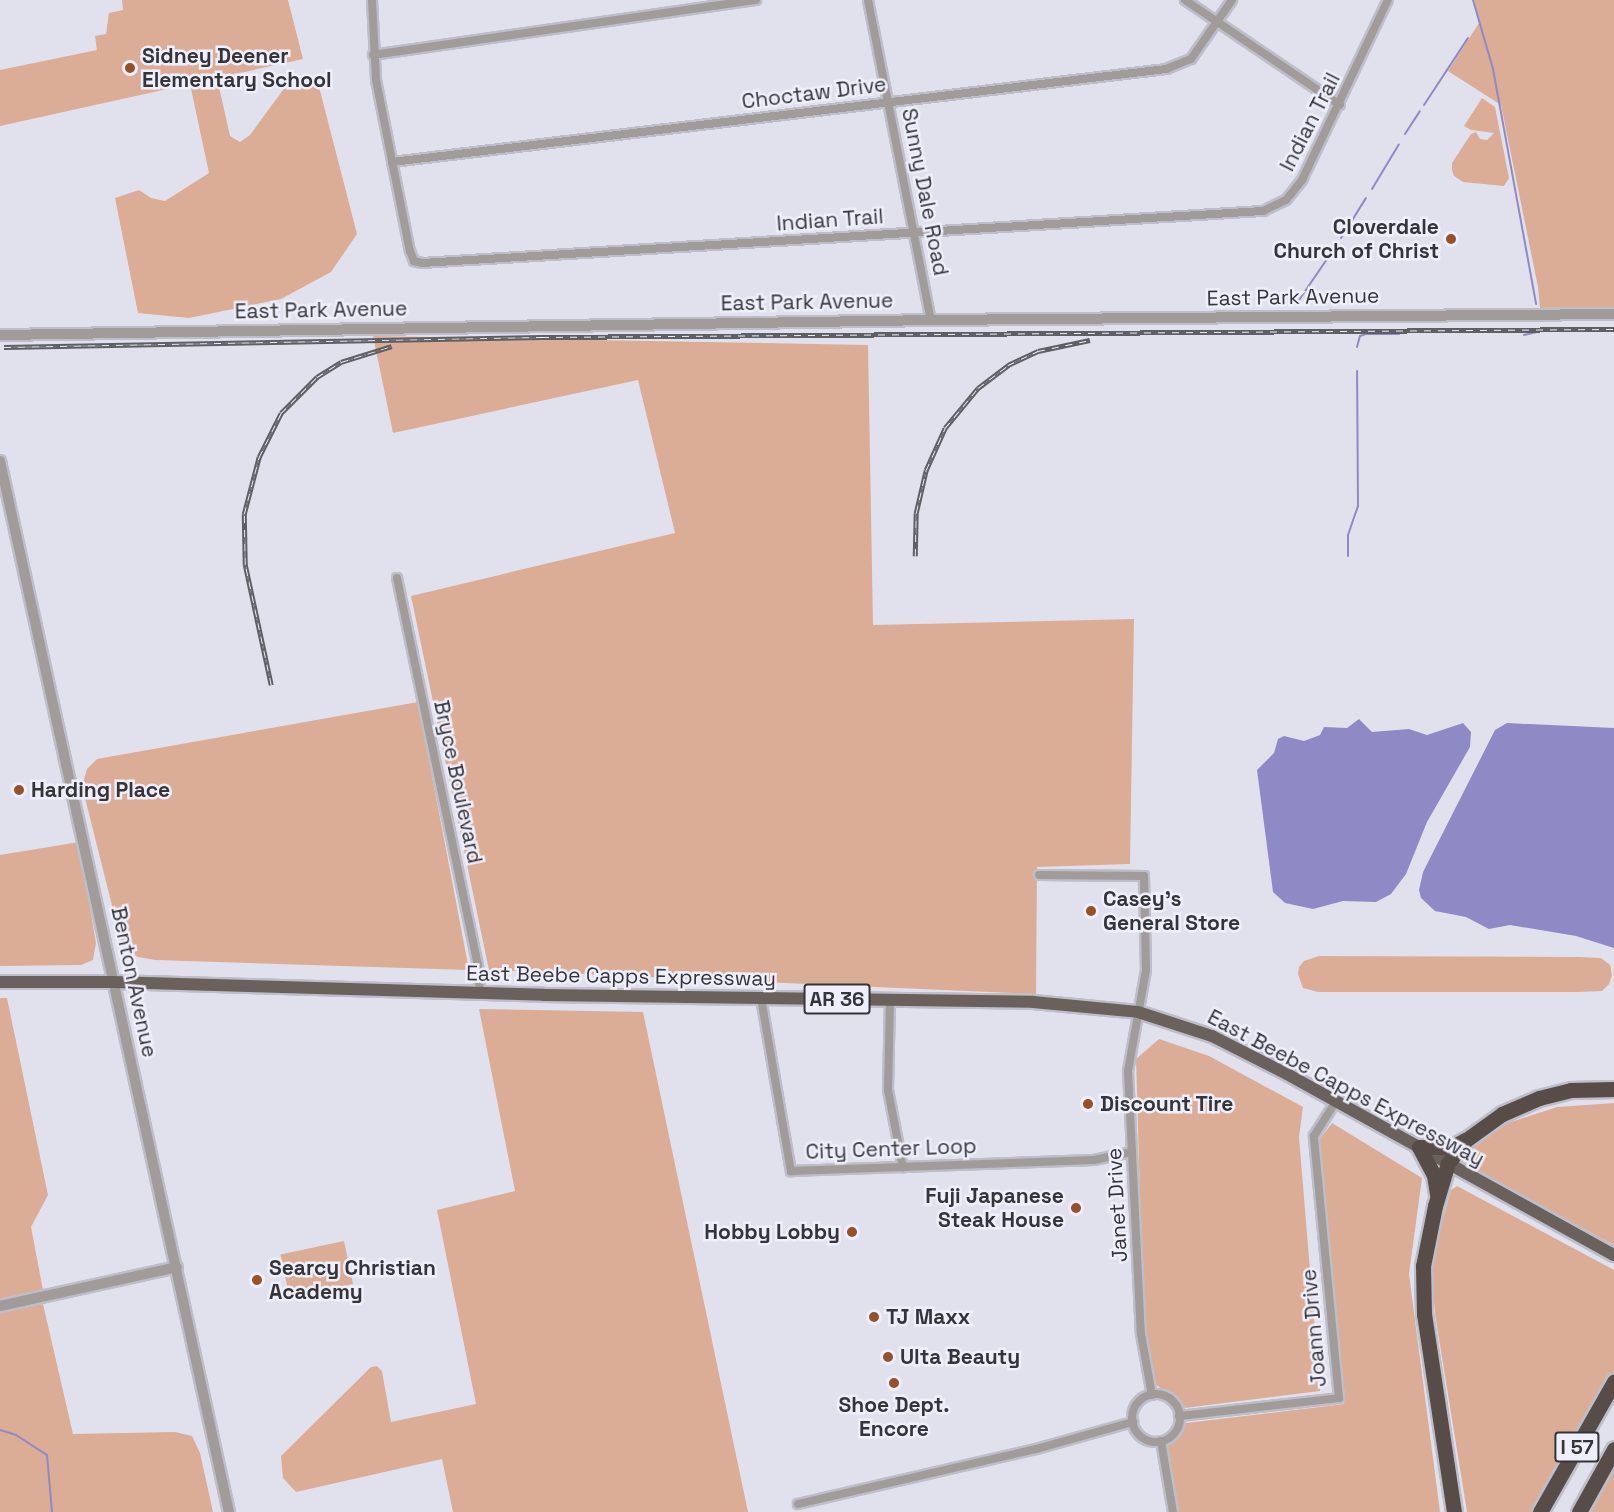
<!DOCTYPE html>
<html>
<head>
<meta charset="utf-8">
<style>
	body { margin:0 }
	#map { position:relative; width:1614px; height:1512px; overflow:hidden; background:#e1e1ee; font-family:"Space Grotesk",sans-serif }
	div>[style] { position:absolute }
	.green>* { inset:0; background:#dbad96; transform-origin:0 0 }
	.water>* { inset:0; background:#8e8ac6 }
	.stream>* { height:2px; margin:-1px; padding:0 1px; transform-origin:1px; border-radius:1px; background:#8e8ac6 }
	.roads { filter:drop-shadow(2px 0 #bebeca) drop-shadow(-2px 0 #bebeca) drop-shadow(0 2px #bebeca) drop-shadow(0 -2px #bebeca) }
	.minor>* { height:8px; margin:-4px; padding:0 4px; transform-origin:4px; border-radius:4px; background:#a19b99 }
	.minor>.ring { margin:-4px; padding:0; box-sizing:content-box; background:none; border:8px solid #a19b99; border-radius:50% }
	.tertiary>* { height:10px; margin:-5px; padding:0 5px; transform-origin:5px; border-radius:5px; background:#a19b99 }
	.primary>* { height:12px; margin:-6px; padding:0 6px; transform-origin:6px; border-radius:6px; background:#6a615c }
	.motorway>* { height:15px; margin:-7.5px; padding:0 7.5px; transform-origin:7.5px; border-radius:7.5px; background:#574c47 }
	.rail>* { height:4.5px; margin-top:-2.25px; transform-origin:0; background:repeating-linear-gradient(90deg,#efeefb 0 7px,#5e5e65 0 14px); box-sizing:border-box; border-block:2px solid #5e5e65 }
	.dots>* { width:16px; height:16px; translate:-50% -50%; box-sizing:border-box; border:3px solid #efeefb; border-radius:50% }
	span { translate:-50% -50%; white-space:nowrap; text-align:center; line-height:1.15; -webkit-text-stroke:5px #efeefb; paint-order:stroke }
	.shield-label span { padding:2px 4px; background:#efeefb; border:2px solid; border-radius:4px; -webkit-text-stroke-width:0 }
	.shield-label { font-size:20px; color:#343439; font-weight:700 }
	.poi-label { font-size:21px; color:#343439; font-weight:700 }
	.left { translate:0 -50%; text-align:left }
	.right { translate:-100% -50%; text-align:right }
	.street-label { font-size:21px; color:#343439 }
</style>
</head>
<body>
<div id="map">
	<div class="green">
		<i style="clip-path:polygon(122px 0,288px 0,303px 59px,217px 78px,230px 136px,240px 142px,250px 135px,291px 79px,317px 79px,357px 234px,331px 272px,281px 299px,189px 318px,138px 313px,115px 198px,139px 190px,151px 198px,165px 201px,209px 173px,190px 84px,0 126px,0 70px,97px 50px,95px 36px,106px 34px,109px 13px,123px 10px)"></i>
		<i style="clip-path:polygon(1474px 0,1614px 0,1614px 307px,1540px 308px,1538px 287px,1501px 105px,1448px 71px,1479px 23px)"></i>
		<i style="clip-path:polygon(1482px 98px,1495px 107px,1509px 178px,1504px 186px,1463px 182px,1454px 176px,1452px 170px,1452px 163px,1471px 134px,1476px 132px,1480px 139px,1487px 140px,1494px 133px,1471px 130px,1464px 126px)"></i>
		<i style="clip-path:polygon(373px 336px,868px 345px,873px 625px,1134px 619px,1130px 864px,1037px 867px,1036px 994px,489px 970px,411px 596px,675px 533px,638px 380px,393px 433px)"></i>
		<i style="clip-path:polygon(418px 702px,469px 970px,155px 960px,138px 957px,123px 949px,82px 786px,87px 769px,97px 759px)"></i>
		<i style="clip-path:polygon(79px 842px,96px 943px,93px 960px,81px 965px,0 966px,0 855px)"></i>
		<i style="clip-path:polygon(1319px 956px,1578px 957px,1601px 958px,1610px 965px,1612px 975px,1609px 984px,1602px 991px,1578px 992px,1318px 992px,1303px 988px,1298px 974px,1299px 967px,1304px 961px)"></i>
		<i style="clip-path:polygon(0 998px,7px 998px,48px 1195px,31px 1227px,43px 1290px,0 1300px)"></i>
		<i style="clip-path:polygon(479px 1009px,643px 1012px,748px 1512px,453px 1512px,442px 1459px,296px 1492px,283px 1478px,281px 1456px,371px 1367px,377px 1366px,382px 1371px,391px 1422px,476px 1404px,437px 1210px,515px 1191px)"></i>
		<i style="clip-path:polygon(1159px 1039px,1209px 1056px,1303px 1107px,1299px 1137px,1320px 1391px,1185px 1408px,1154px 1383px,1144px 1332px,1136px 1059px)"></i>
		<i style="clip-path:polygon(1614px 1103px,1614px 1245px,1465px 1165px,1465px 1154px,1473px 1145px,1508px 1123px,1557px 1107px)"></i>
		<i style="clip-path:polygon(1332px 1123px,1422px 1178px,1409px 1274px,1440px 1512px,1179px 1512px,1167px 1445px,1186px 1423px,1344px 1404px,1319px 1140px)"></i>
		<i style="clip-path:polygon(1457px 1186px,1614px 1270px,1614px 1371px,1534px 1512px,1467px 1512px,1435px 1314px,1433px 1288px,1433px 1261px,1440px 1229px,1451px 1190px)"></i>
		<i style="left:344px;top:1241px;width:44px;height:65px;rotate:78deg"></i>
		<i style="clip-path:polygon(43px 1304px,73px 1434px,175px 1432px,192px 1436px,200px 1453px,213px 1512px,0 1512px,0 1313px)"></i>
		<i style="clip-path:polygon(1614px 1464px,1614px 1512px,1588px 1512px)"></i>
	</div>
	<div class="water">
		<i style="clip-path:polygon(1359px 719px,1372px 732px,1409px 729px,1427px 735px,1463px 723px,1471px 732px,1470px 747px,1427px 822px,1406px 874px,1391px 894px,1376px 902px,1343px 901px,1313px 909px,1285px 903px,1273px 892px,1257px 770px,1274px 753px,1278px 739px,1284px 736px,1304px 741px,1320px 735px,1324px 727px,1347px 728px)"></i>
		<i style="clip-path:polygon(1507px 723px,1614px 728px,1614px 948px,1576px 936px,1510px 925px,1489px 929px,1466px 917px,1435px 911px,1421px 898px,1419px 890px,1423px 872px,1495px 730px)"></i>
	</div>
	<div class="stream">
		<i style="left:1473px;top:0;width:72px;rotate:73.8deg"></i>
		<i style="left:1493px;top:69px;width:239px;rotate:79.6deg"></i>
		<i style="left:1424px;top:105px;width:80px;rotate:-56.7deg"></i>
		<i style="left:1405px;top:134px;width:27px;rotate:-57deg"></i>
		<i style="left:1372px;top:189px;width:52px;rotate:-59deg"></i>
		<i style="left:1341px;top:238px;width:47px;rotate:-58deg"></i>
		<i style="left:1299px;top:300px;width:69px;rotate:-55.6deg"></i>
		<i style="left:1524px;top:335px;width:13px;rotate:-13deg"></i>
		<i style="left:1357px;top:347px;width:11px;rotate:-75deg"></i>
		<i style="left:1360px;top:336px;width:6px;rotate:-18deg"></i>
		<i style="left:1366px;top:334px;width:33px"></i>
		<i style="left:1348px;top:556px;width:21px;rotate:-90deg"></i>
		<i style="left:1348px;top:535px;width:31px;rotate:-71deg"></i>
		<i style="left:1358px;top:506px;width:135px;rotate:-90.4deg"></i>
		<i style="left:0;top:1430px;width:17px;rotate:17deg"></i>
		<i style="left:16px;top:1435px;width:37px;rotate:33deg"></i>
		<i style="left:47px;top:1455px;width:57px;rotate:85deg"></i>
	</div>
	<div class="roads">
		<div class="minor">
			<i style="left:372px;top:0;width:80px;rotate:87.1deg"></i>
			<i style="left:376px;top:80px;width:174px;rotate:78.8deg"></i>
			<i style="left:410px;top:251px;width:11px;rotate:68deg"></i>
			<i style="left:414px;top:261px;width:8px;rotate:14deg"></i>
			<i style="left:422px;top:263px;width:843px;rotate:-3.54deg"></i>
			<i style="left:1263px;top:211px;width:25px;rotate:-26deg"></i>
			<i style="left:1286px;top:200px;width:26px;rotate:-51deg"></i>
			<i style="left:1302px;top:180px;width:199px;rotate:-64.5deg"></i>
			<i style="left:868px;top:0;width:326px;rotate:78.9deg"></i>
			<i style="left:1185px;top:0;width:187px;rotate:34.1deg"></i>
			<i style="left:373px;top:55px;width:387px;rotate:-8.2deg"></i>
			<i style="left:392px;top:162px;width:780px;rotate:-6.85deg"></i>
			<i style="left:1166px;top:69px;width:27px;rotate:-22deg"></i>
			<i style="left:1191px;top:59px;width:72px;rotate:-55.2deg"></i>
			<i style="left:397px;top:578px;width:395px;rotate:78.2deg"></i>
			<i style="left:478px;top:965px;width:28px;rotate:86deg"></i>
			<i style="left:1039px;top:875px;width:105px;rotate:0.5deg"></i>
			<i style="left:1144px;top:876px;width:94px;rotate:88.8deg"></i>
			<i style="left:1146px;top:970px;width:103px;rotate:100.1deg"></i>
			<i style="left:1128px;top:1071px;width:263px;rotate:87.2deg"></i>
			<i style="left:1141px;top:1334px;width:62px;rotate:79.8deg"></i>
			<i style="left:761px;top:998px;width:176px;rotate:80.2deg"></i>
			<i style="left:791px;top:1171px;width:303px;rotate:-2.1deg"></i>
			<i style="left:1094px;top:1160px;width:39px;rotate:-12deg"></i>
			<i style="left:890px;top:1000px;width:90px;rotate:91.3deg"></i>
			<i style="left:888px;top:1090px;width:79px;rotate:79.1deg"></i>
			<i class="ring" style="left:1132px;top:1394px;width:40px;height:40px"></i>
			<i style="left:1179px;top:1416px;width:161px;rotate:-6.4deg"></i>
			<i style="left:1339px;top:1398px;width:263px;rotate:-95.5deg"></i>
			<i style="left:1314px;top:1136px;width:41px;rotate:-57.8deg"></i>
			<i style="left:1161px;top:1441px;width:72px;rotate:80.4deg"></i>
			<i style="left:798px;top:1504px;width:244px;rotate:-13deg"></i>
			<i style="left:1036px;top:1449px;width:101px;rotate:-15.6deg"></i>
		</div>
		<div class="tertiary">
			<i style="left:0;top:335px;width:931px;rotate:-0.92deg"></i>
			<i style="left:931px;top:320px;width:683px;rotate:-0.5deg"></i>
			<i style="left:0;top:461px;width:1076px;rotate:77.71deg"></i>
			<i style="left:0;top:1306px;width:181px;rotate:-12.4deg"></i>
		</div>
		<div class="primary">
			<i style="left:0;top:982px;width:113px"></i>
			<i style="left:113px;top:982px;width:431px;rotate:1.7deg"></i>
			<i style="left:544px;top:995px;width:489px;rotate:0.8deg"></i>
			<i style="left:1033px;top:1002px;width:105px;rotate:5.4deg"></i>
			<i style="left:1138px;top:1012px;width:78px;rotate:18deg"></i>
			<i style="left:1212px;top:1036px;width:84px;rotate:26.9deg"></i>
			<i style="left:1287px;top:1074px;width:374px;rotate:29deg"></i>
		</div>
		<div class="motorway">
			<i style="left:1419px;top:1147px;width:32px;rotate:62deg"></i>
			<i style="left:1434px;top:1175px;width:19px;rotate:81deg"></i>
			<i style="left:1419px;top:1147px;width:33px"></i>
			<i style="left:1452px;top:1147px;width:15px;rotate:-28deg"></i>
			<i style="left:1454px;top:1512px;width:200px;rotate:-98.6deg"></i>
			<i style="left:1424px;top:1314px;width:48px;rotate:-91.2deg"></i>
			<i style="left:1423px;top:1266px;width:61px;rotate:-78.7deg"></i>
			<i style="left:1435px;top:1206px;width:45px;rotate:-73.2deg"></i>
			<i style="left:1448px;top:1163px;width:29px;rotate:-52deg"></i>
			<i style="left:1466px;top:1140px;width:44px;rotate:-35.8deg"></i>
			<i style="left:1502px;top:1114px;width:40px;rotate:-23.4deg"></i>
			<i style="left:1539px;top:1098px;width:33px;rotate:-14deg"></i>
			<i style="left:1571px;top:1090px;width:43px;rotate:-1.3deg"></i>
			<i style="left:1540px;top:1512px;width:150px;rotate:-60.4deg"></i>
			<i style="left:1579px;top:1512px;width:72px;rotate:-60.9deg"></i>
		</div>
	</div>
	<div class="rail">
		<i style="left:4px;top:347px;width:538px;rotate:-1.06deg"></i>
		<i style="left:542px;top:337px;width:1072px;rotate:-0.43deg"></i>
		<i style="left:915px;top:556px;width:43px;rotate:-88.7deg"></i>
		<i style="left:916px;top:513px;width:44px;rotate:-76.9deg"></i>
		<i style="left:926px;top:470px;width:46px;rotate:-65.7deg"></i>
		<i style="left:945px;top:428px;width:52px;rotate:-50.5deg"></i>
		<i style="left:978px;top:388px;width:38px;rotate:-37deg"></i>
		<i style="left:1008px;top:365px;width:33px;rotate:-25deg"></i>
		<i style="left:1038px;top:351px;width:53px;rotate:-11.9deg"></i>
		<i style="left:271px;top:685px;width:123px;rotate:-102.2deg"></i>
		<i style="left:245px;top:565px;width:51px;rotate:-91.1deg"></i>
		<i style="left:244px;top:514px;width:59px;rotate:-75.3deg"></i>
		<i style="left:259px;top:457px;width:49px;rotate:-63.4deg"></i>
		<i style="left:281px;top:413px;width:51px;rotate:-45deg"></i>
		<i style="left:317px;top:377px;width:28px;rotate:-32deg"></i>
		<i style="left:341px;top:362px;width:53px;rotate:-17.4deg"></i>
	</div>
	<div class="dots">
		<i style="left:130px;top:68px;background:#965127"></i>
		<i style="left:1451px;top:239px;background:#965127"></i>
		<i style="left:19px;top:790px;background:#965127"></i>
		<i style="left:1091px;top:911px;background:#965127"></i>
		<i style="left:1088px;top:1104px;background:#965127"></i>
		<i style="left:1076px;top:1208px;background:#965127"></i>
		<i style="left:852px;top:1232px;background:#965127"></i>
		<i style="left:257px;top:1280px;background:#965127"></i>
		<i style="left:874px;top:1317px;background:#965127"></i>
		<i style="left:888px;top:1357px;background:#965127"></i>
		<i style="left:894px;top:1383px;background:#965127"></i>
	</div>
	<div class="shield-label">
		<span style="left:837px;top:999px">AR 36</span>
		<span style="left:1577px;top:1447px">I 57</span>
	</div>
	<div class="poi-label">
		<span class="left" style="left:142px;top:68px">Sidney Deener<br>Elementary School</span>
		<span class="right" style="left:1439px;top:239px">Cloverdale<br>Church of Christ</span>
		<span class="left" style="left:31px;top:790px">Harding Place</span>
		<span class="left" style="left:1103px;top:911px">Casey's<br>General Store</span>
		<span class="left" style="left:1100px;top:1104px">Discount Tire</span>
		<span class="right" style="left:1064px;top:1208px">Fuji Japanese<br>Steak House</span>
		<span class="right" style="left:840px;top:1232px">Hobby Lobby</span>
		<span class="left" style="left:269px;top:1280px">Searcy Christian<br>Academy</span>
		<span class="left" style="left:886px;top:1317px">TJ Maxx</span>
		<span class="left" style="left:900px;top:1357px">Ulta Beauty</span>
		<span style="left:894px;top:1417px">Shoe Dept.<br>Encore</span>
	</div>
	<div class="street-label">
		<span style="left:814px;top:93px;rotate:-7deg">Choctaw Drive</span>
		<span style="left:1310px;top:122px;rotate:-63deg">Indian Trail</span>
		<span style="left:925px;top:192px;rotate:79deg">Sunny Dale Road</span>
		<span style="left:830px;top:220px;rotate:-4deg">Indian Trail</span>
		<span style="left:1293px;top:297px;rotate:-1deg">East Park Avenue</span>
		<span style="left:807px;top:302px;rotate:-1deg">East Park Avenue</span>
		<span style="left:321px;top:310px;rotate:-1deg">East Park Avenue</span>
		<span style="left:458px;top:782px;rotate:78deg">Bryce Boulevard</span>
		<span style="left:621px;top:976px;rotate:1deg">East Beebe Capps Expressway</span>
		<span style="left:134px;top:982px;rotate:78deg">Benton Avenue</span>
		<span style="left:1346px;top:1088px;rotate:28deg">East Beebe Capps Expressway</span>
		<span style="left:891px;top:1149px;rotate:-2deg">City Center Loop</span>
		<span style="left:1117px;top:1205px;rotate:-93deg">Janet Drive</span>
		<span style="left:1314px;top:1328px;rotate:-95deg">Joann Drive</span>
	</div>
</div>
</body>
</html>
